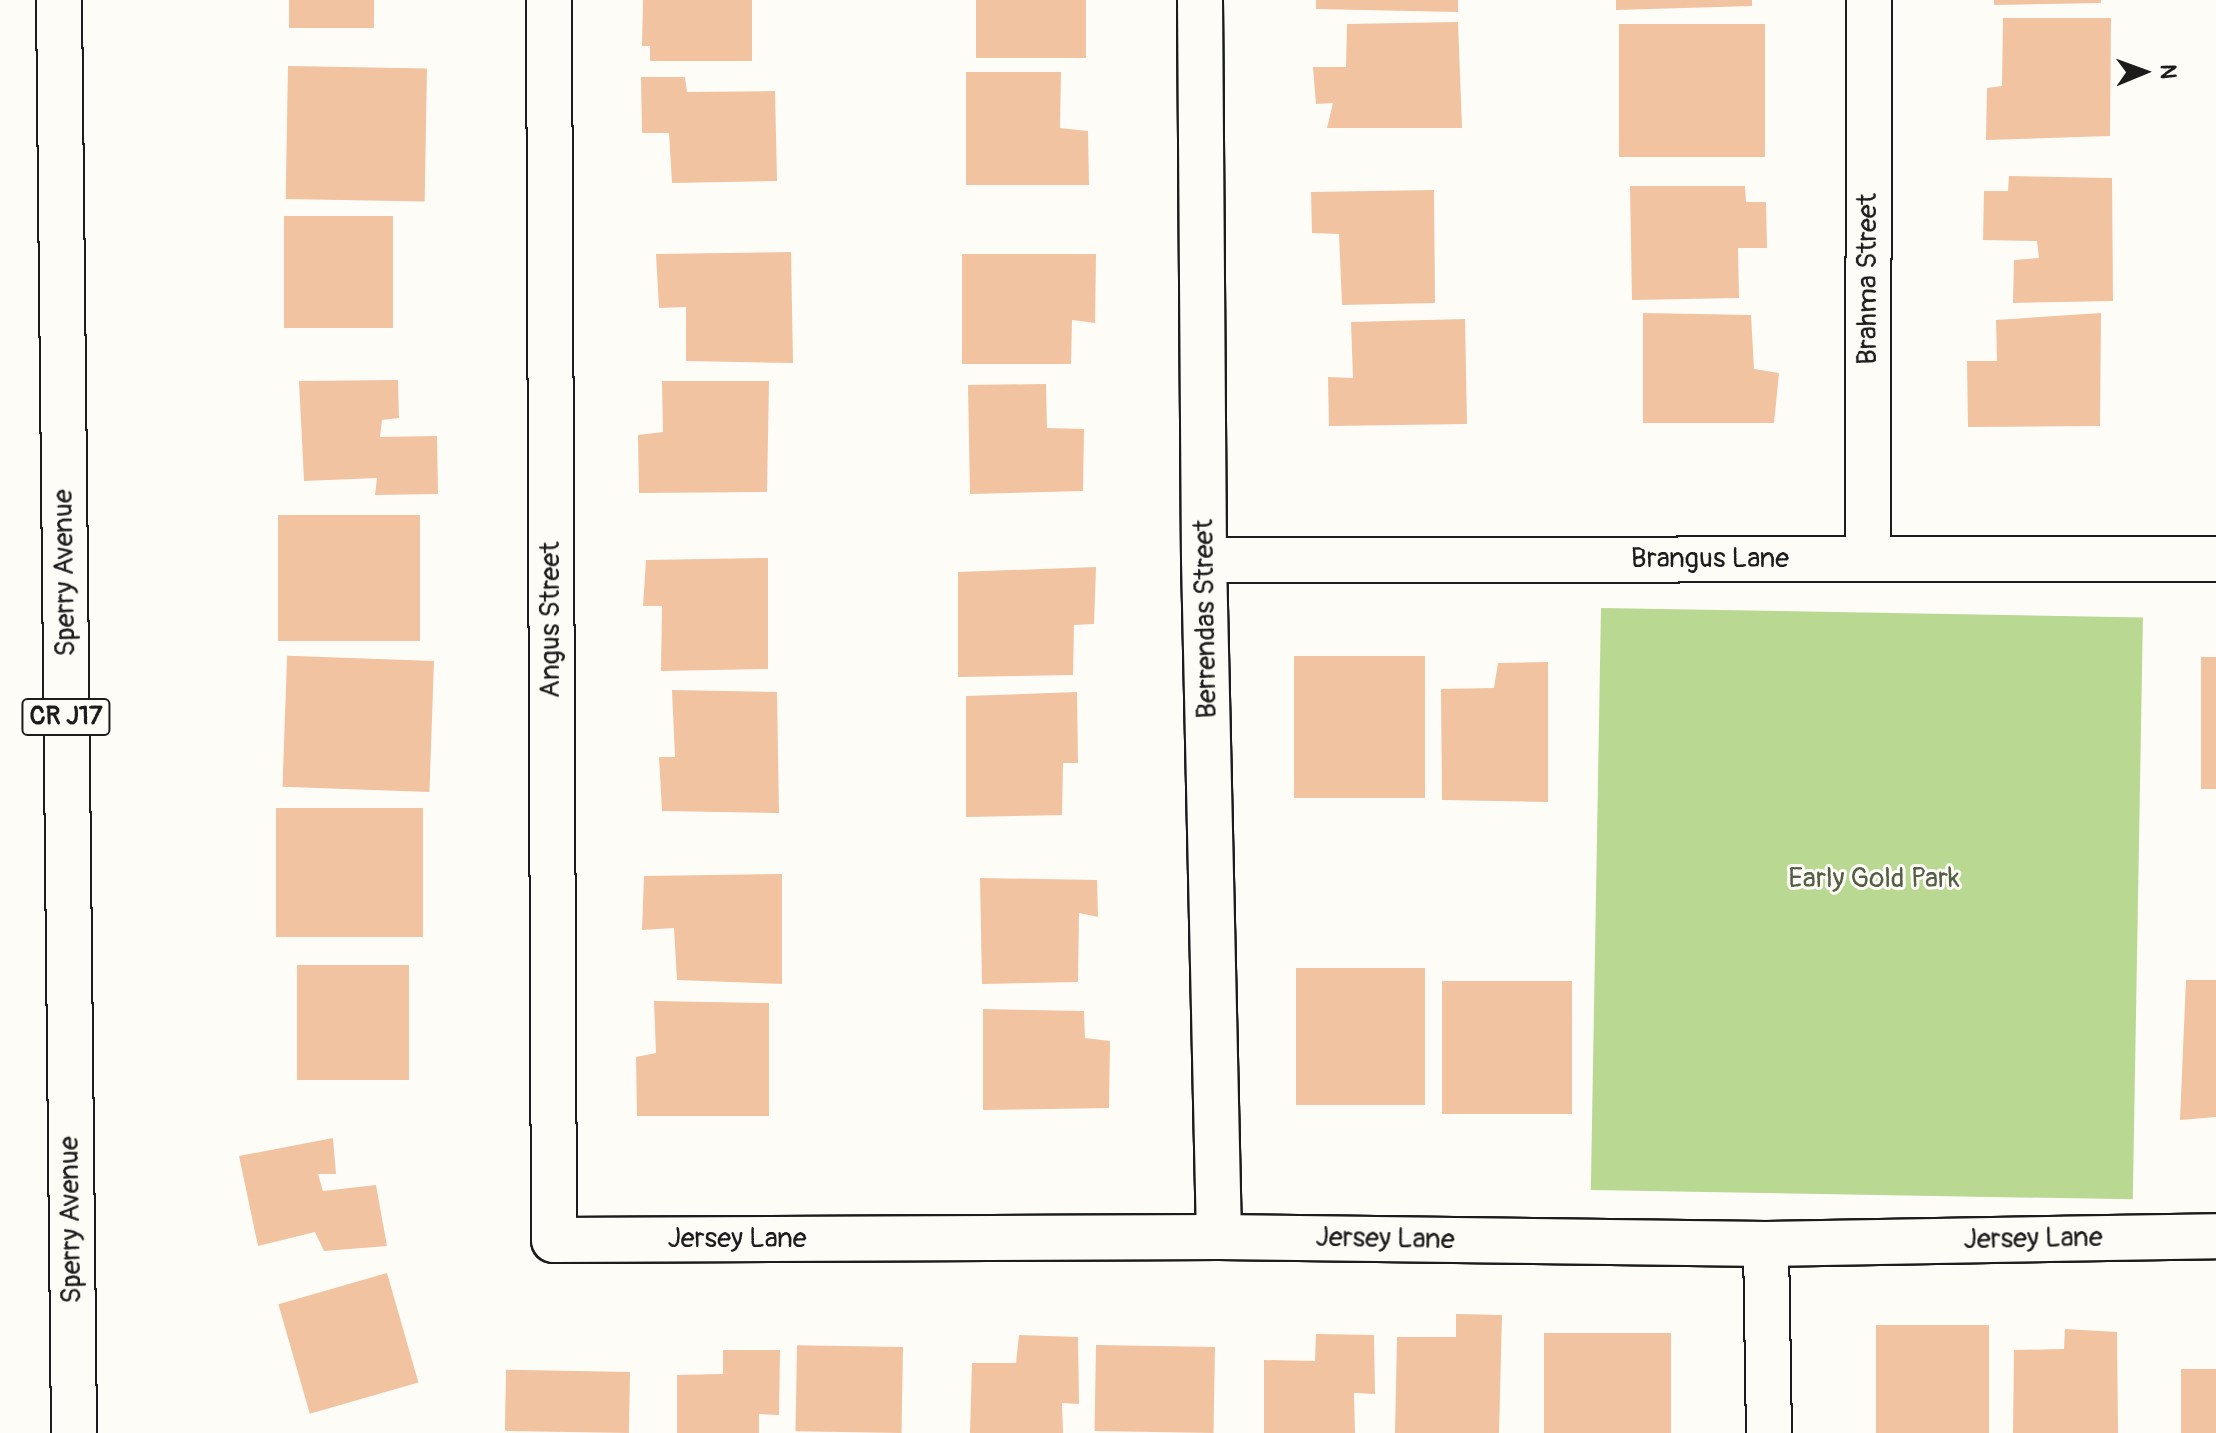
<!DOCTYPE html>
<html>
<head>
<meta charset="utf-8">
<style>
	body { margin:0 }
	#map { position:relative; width:2216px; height:1433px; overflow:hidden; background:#fdfcf7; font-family:Pangolin,sans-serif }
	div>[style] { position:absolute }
	.green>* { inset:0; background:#b9d891; transform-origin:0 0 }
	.building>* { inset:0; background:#f1c3a0; transform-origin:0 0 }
	.roads { filter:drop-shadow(2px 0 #1c1c1c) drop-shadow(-2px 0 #1c1c1c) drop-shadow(0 2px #1c1c1c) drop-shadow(0 -2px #1c1c1c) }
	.minor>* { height:44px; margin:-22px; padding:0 22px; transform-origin:22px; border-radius:22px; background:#fdfcf7 }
	.major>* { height:44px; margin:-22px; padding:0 22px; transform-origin:22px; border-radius:22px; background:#fdfcf7 }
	span { translate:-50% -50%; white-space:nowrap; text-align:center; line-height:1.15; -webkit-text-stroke:6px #fdfcf7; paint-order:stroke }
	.shield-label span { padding:2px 6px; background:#fdfcf7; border:2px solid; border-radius:6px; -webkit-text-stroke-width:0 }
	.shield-label { font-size:26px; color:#1c1c1c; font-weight:700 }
	.street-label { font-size:28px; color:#1c1c1c }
	.park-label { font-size:28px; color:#535e45 }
	.north { position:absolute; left:2104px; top:32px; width:80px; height:80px; -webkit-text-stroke:6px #fdfcf7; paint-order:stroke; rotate:89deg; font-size:22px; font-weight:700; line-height:32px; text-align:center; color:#1c1c1c }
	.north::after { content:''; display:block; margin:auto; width:28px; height:36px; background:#1c1c1c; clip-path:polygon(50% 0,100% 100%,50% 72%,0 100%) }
</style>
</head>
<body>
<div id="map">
	<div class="green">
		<i style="left:1601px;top:608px;width:542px;height:582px;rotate:1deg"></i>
	</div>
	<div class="building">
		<i style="left:289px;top:0;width:85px;height:28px"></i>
		<i style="clip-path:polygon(643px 0,752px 0,752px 61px,650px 61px,650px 46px,642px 46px)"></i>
		<i style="left:976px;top:0;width:110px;height:58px"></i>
		<i style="clip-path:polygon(1316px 0,1458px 0,1458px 12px,1316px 9px)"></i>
		<i style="clip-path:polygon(1616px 0,1752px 0,1752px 6px,1616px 10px)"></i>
		<i style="clip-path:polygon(1994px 0,2101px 0,2101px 3px,1994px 5px)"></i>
		<i style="clip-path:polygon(2003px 18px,2111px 18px,2110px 136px,1986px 140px,1987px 88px,2002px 86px)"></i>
		<i style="clip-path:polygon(1458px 22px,1462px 128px,1327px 128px,1333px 103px,1316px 104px,1313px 67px,1346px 67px,1347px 24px)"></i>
		<i style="left:1765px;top:24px;width:133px;height:146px;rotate:90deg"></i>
		<i style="left:288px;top:66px;width:139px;height:133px;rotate:1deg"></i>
		<i style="clip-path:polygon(966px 72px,1061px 72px,1060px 128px,1088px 131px,1089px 185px,966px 185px)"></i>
		<i style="clip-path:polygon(641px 77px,685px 77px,687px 92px,775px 91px,777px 181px,672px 183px,669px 133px,642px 133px)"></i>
		<i style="clip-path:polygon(2009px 176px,2112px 178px,2113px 301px,2013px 303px,2014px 260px,2039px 258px,2037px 241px,1983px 240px,1984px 191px,2008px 191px)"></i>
		<i style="clip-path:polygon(1630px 186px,1745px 186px,1746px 202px,1766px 202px,1767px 248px,1738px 248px,1739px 298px,1632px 300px)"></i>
		<i style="clip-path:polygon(1434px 190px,1435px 303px,1342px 305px,1339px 234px,1312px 233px,1311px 192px)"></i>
		<i style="left:284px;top:216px;width:109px;height:112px"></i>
		<i style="clip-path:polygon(791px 252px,793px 363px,686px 361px,686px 307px,659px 308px,656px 254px)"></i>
		<i style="clip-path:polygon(962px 254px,1096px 254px,1095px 323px,1072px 320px,1071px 364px,962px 364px)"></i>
		<i style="clip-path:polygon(1643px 313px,1751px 315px,1754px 369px,1779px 373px,1774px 423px,1643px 423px)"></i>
		<i style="clip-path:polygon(2101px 313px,2100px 426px,1968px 427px,1967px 361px,1997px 361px,1996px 320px)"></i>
		<i style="clip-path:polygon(1465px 319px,1467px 424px,1329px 426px,1328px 377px,1353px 378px,1351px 322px)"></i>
		<i style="clip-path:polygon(398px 380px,399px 418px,382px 420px,380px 437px,437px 436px,438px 494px,375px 495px,377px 478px,304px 481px,299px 381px)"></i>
		<i style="clip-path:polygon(662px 381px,769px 381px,767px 492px,639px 493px,638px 435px,663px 432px)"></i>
		<i style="clip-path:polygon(1046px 384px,1047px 428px,1084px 429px,1083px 491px,970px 494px,968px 385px)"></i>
		<i style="left:420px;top:515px;width:126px;height:142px;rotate:90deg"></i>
		<i style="clip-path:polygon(768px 558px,768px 669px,661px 671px,662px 606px,643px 606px,646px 560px)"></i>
		<i style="clip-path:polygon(1096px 567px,1094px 624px,1074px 625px,1073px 675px,958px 677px,958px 572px)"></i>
		<i style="left:1425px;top:656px;width:142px;height:131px;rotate:90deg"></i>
		<i style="left:2201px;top:657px;width:15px;height:132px"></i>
		<i style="left:434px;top:661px;width:131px;height:147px;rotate:92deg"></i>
		<i style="clip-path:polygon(1548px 662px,1548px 802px,1442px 800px,1441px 689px,1494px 688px,1498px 663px)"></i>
		<i style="clip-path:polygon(672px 690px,777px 692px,779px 813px,662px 811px,659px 757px,675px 757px)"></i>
		<i style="clip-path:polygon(1077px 692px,1078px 763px,1063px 763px,1062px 815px,966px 817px,966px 696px)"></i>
		<i style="left:276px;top:808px;width:147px;height:129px"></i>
		<i style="clip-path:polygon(782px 874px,782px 984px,677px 980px,674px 928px,642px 930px,644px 876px)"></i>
		<i style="clip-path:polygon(980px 878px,1097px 880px,1098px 917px,1079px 913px,1078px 982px,982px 984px)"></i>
		<i style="left:297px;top:965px;width:112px;height:115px"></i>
		<i style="left:1296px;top:968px;width:129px;height:137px"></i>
		<i style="clip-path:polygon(2186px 980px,2216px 980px,2216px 1117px,2180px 1120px)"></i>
		<i style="left:1442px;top:981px;width:130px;height:133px"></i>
		<i style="clip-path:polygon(654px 1001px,769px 1003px,769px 1116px,637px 1116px,636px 1057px,656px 1053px)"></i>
		<i style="clip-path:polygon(983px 1009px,1084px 1011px,1085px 1038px,1110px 1041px,1109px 1108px,983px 1110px)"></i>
		<i style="clip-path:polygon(333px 1138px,336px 1174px,318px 1174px,323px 1191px,376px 1185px,387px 1246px,324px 1251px,315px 1232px,258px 1246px,239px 1156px)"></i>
		<i style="left:387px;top:1273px;width:114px;height:113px;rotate:74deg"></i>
		<i style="clip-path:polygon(1456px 1314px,1502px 1315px,1499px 1433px,1395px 1433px,1397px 1337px,1456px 1337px)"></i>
		<i style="left:1876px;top:1325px;width:113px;height:108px"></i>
		<i style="clip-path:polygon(2065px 1329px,2117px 1332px,2118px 1433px,2013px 1433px,2014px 1350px,2064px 1349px)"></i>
		<i style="left:1671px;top:1333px;width:100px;height:127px;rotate:90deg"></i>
		<i style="clip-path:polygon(1316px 1334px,1374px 1335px,1375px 1394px,1354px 1393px,1355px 1433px,1264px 1433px,1264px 1360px,1315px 1361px)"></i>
		<i style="clip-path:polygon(1019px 1335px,1078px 1337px,1079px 1404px,1062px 1403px,1063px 1433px,970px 1433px,972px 1363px,1016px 1363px)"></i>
		<i style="left:903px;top:1347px;width:86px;height:106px;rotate:91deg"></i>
		<i style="left:1215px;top:1347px;width:86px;height:119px;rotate:91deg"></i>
		<i style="clip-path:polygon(723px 1350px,780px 1350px,779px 1415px,759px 1414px,759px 1433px,677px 1433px,677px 1375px,723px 1374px)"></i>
		<i style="left:2216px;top:1369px;width:64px;height:35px;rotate:90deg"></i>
		<i style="left:630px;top:1372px;width:61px;height:124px;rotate:91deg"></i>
	</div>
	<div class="roads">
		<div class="minor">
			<i style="left:549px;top:0;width:1240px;rotate:89.77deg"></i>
			<i style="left:554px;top:1240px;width:665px;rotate:-0.26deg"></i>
			<i style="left:1219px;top:1237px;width:547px;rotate:0.73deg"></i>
			<i style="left:1766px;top:1244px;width:450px;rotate:-1deg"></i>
			<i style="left:1200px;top:0;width:560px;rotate:89.59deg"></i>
			<i style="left:1204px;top:560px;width:677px;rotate:88.73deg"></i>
			<i style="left:1868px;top:558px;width:558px;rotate:-89.9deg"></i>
			<i style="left:1204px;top:560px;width:1012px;rotate:-0.06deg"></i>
			<i style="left:1766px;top:1244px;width:189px;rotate:89.1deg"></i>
		</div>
		<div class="major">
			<i style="left:59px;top:0;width:1433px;rotate:89.4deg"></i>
		</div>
	</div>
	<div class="shield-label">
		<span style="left:66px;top:717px">CR J17</span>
	</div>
	<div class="street-label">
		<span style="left:1868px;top:279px;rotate:-90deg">Brahma Street</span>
		<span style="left:1710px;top:559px">Brangus Lane</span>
		<span style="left:65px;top:573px;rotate:-91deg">Sperry Avenue</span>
		<span style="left:1206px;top:619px;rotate:-91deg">Berrendas Street</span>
		<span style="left:551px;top:620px;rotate:-90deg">Angus Street</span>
		<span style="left:71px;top:1220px;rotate:-91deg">Sperry Avenue</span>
		<span style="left:737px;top:1239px">Jersey Lane</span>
		<span style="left:1385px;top:1239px;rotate:1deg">Jersey Lane</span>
		<span style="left:2033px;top:1239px;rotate:-1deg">Jersey Lane</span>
	</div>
	<div class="park-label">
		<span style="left:1874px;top:879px">Early Gold Park</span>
	</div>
	<div class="north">N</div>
</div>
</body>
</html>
